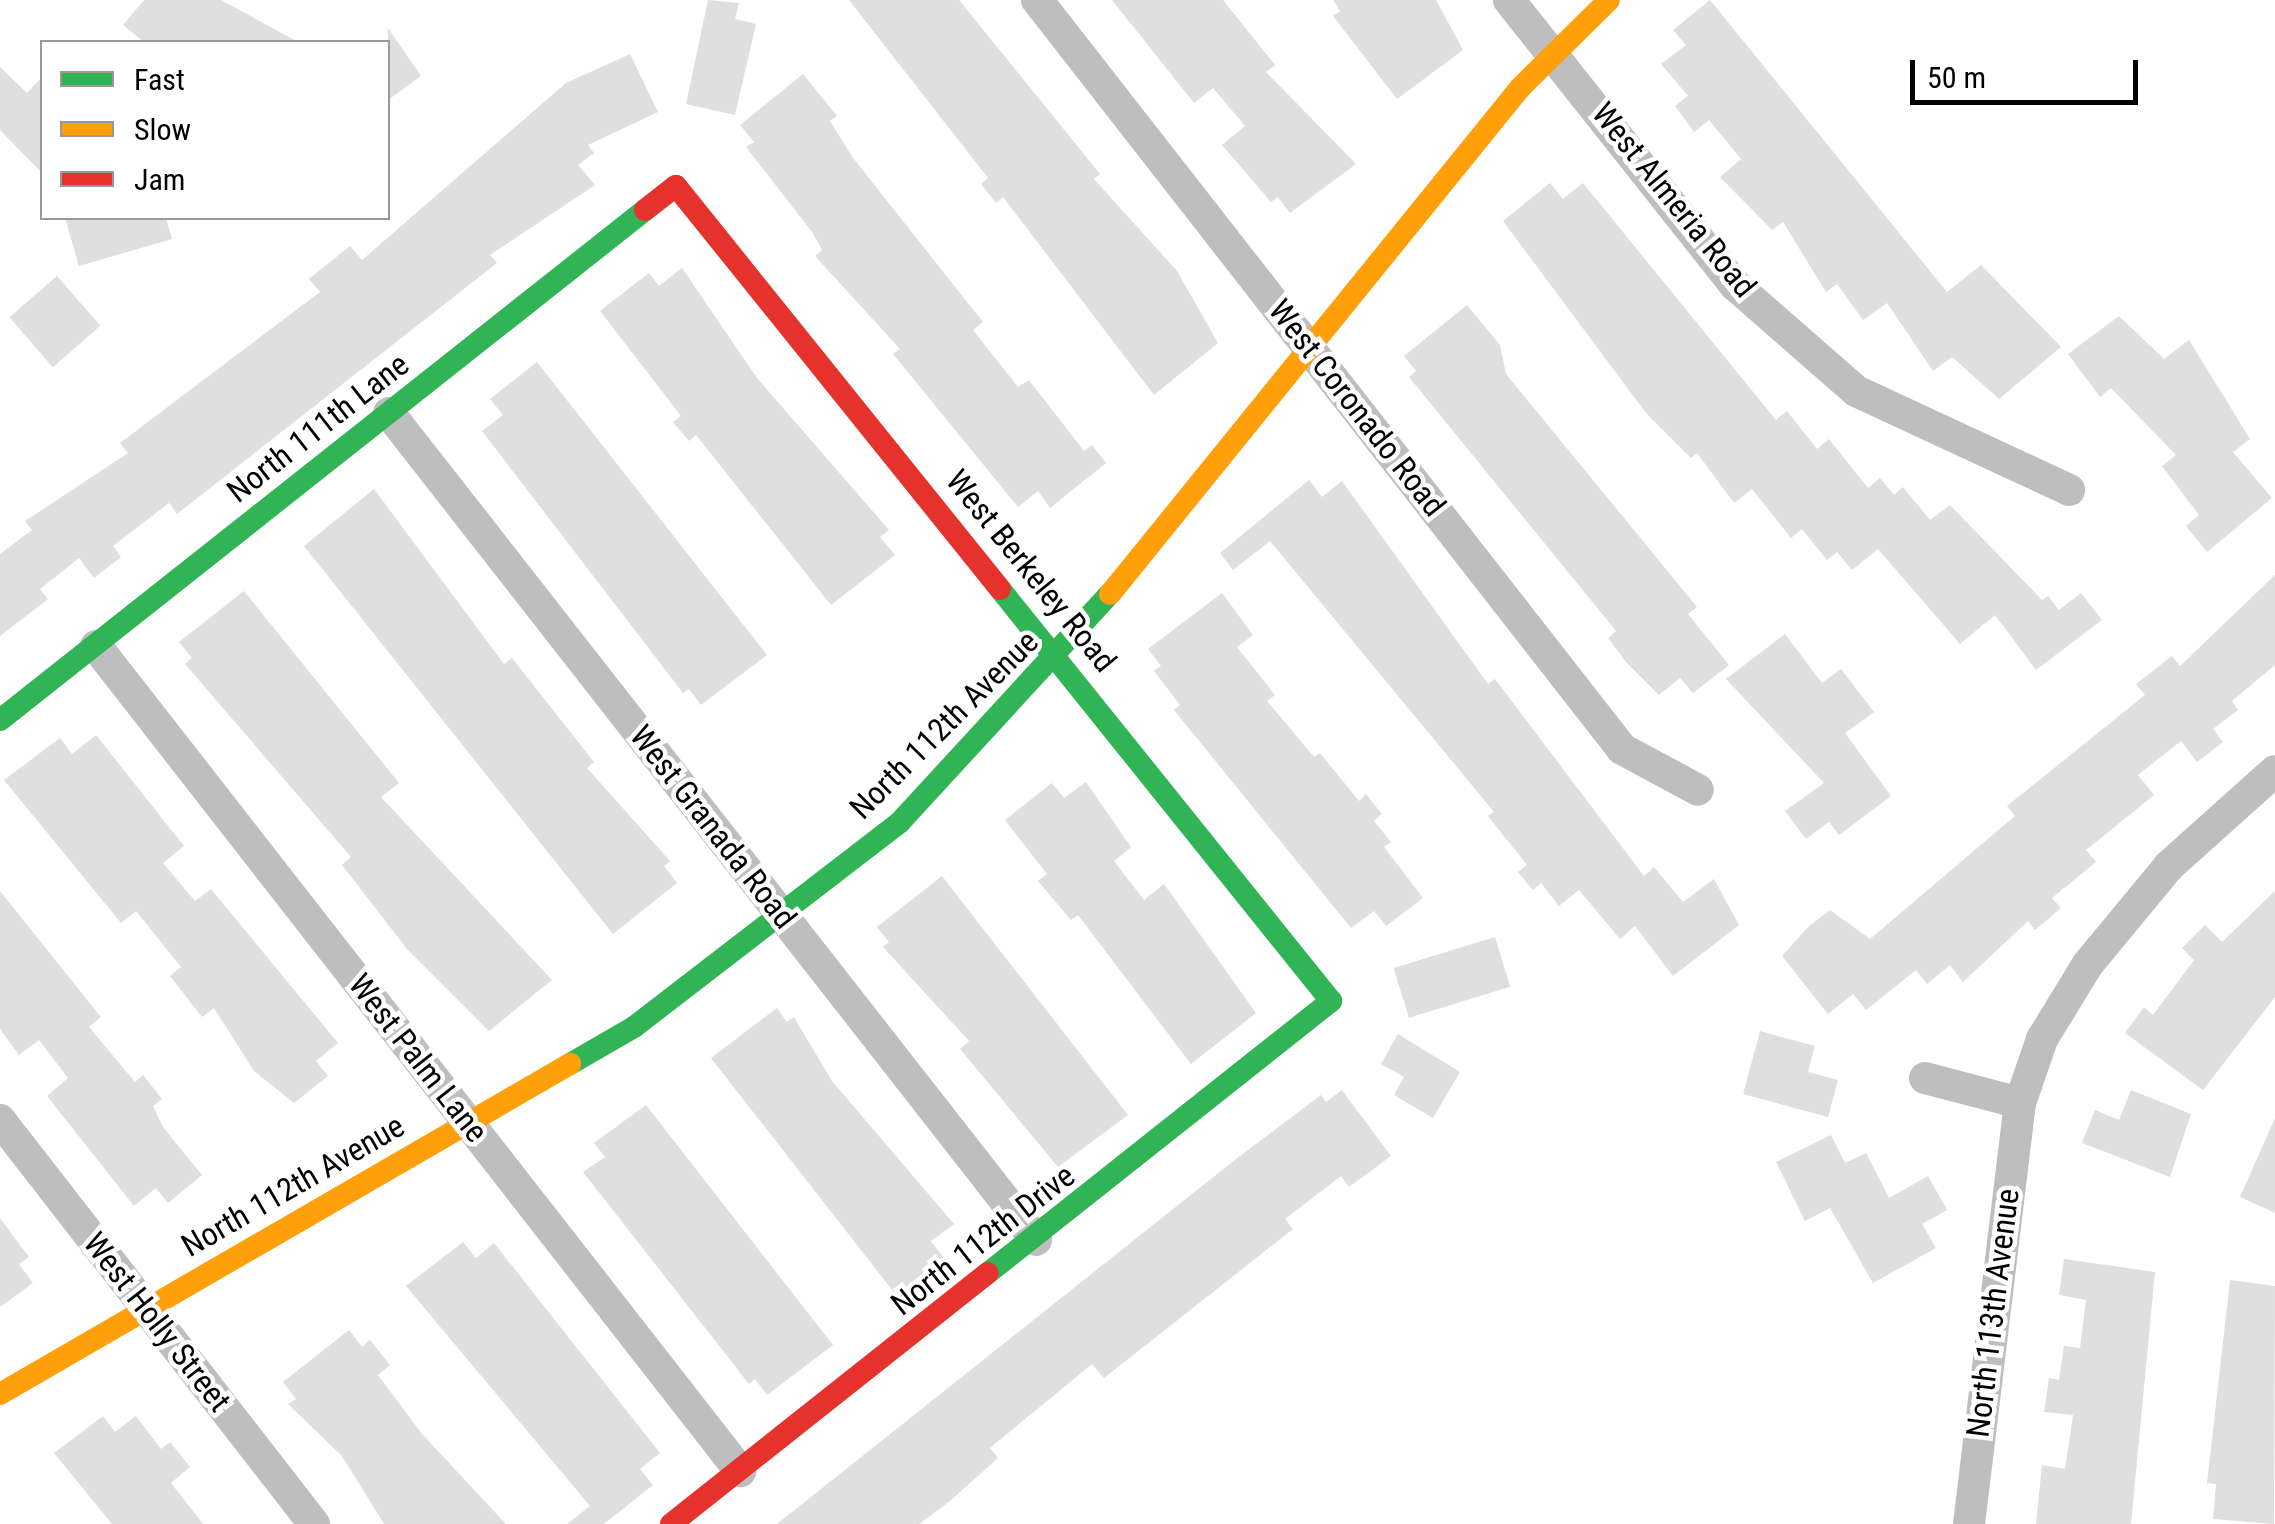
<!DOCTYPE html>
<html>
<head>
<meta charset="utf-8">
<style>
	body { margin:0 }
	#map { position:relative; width:2275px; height:1524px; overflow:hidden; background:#fff; font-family:"Roboto Condensed",sans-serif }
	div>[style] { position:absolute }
	.building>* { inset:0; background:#dfdfdf; transform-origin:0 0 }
	.street>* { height:32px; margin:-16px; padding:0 16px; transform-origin:16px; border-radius:16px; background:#bebebe }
	.fast>* { height:22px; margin:-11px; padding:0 11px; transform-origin:11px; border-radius:11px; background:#30b455 }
	.slow>* { height:22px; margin:-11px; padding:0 11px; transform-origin:11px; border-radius:11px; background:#ff9f0a }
	.jam>* { height:22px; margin:-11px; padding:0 11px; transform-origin:11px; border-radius:11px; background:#e5322d }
	span { translate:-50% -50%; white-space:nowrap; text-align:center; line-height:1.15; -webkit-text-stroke:9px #fff; paint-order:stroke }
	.street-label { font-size:32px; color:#000 }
	.legend { position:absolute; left:40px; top:40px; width:350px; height:180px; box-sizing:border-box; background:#fff; border:2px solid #999; margin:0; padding:12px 18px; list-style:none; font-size:30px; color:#000 }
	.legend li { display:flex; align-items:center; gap:20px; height:50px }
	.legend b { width:50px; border:2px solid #999 }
	.scale { position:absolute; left:1910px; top:60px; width:228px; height:45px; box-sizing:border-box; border:5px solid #000; border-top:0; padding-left:12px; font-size:30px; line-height:35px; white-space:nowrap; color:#000; -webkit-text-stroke:8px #fff; paint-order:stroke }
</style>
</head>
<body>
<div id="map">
	<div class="building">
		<i style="clip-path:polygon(144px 0,221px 0,298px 42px,144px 42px,123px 25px)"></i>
		<i style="clip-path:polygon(708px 0,739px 3px,735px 19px,756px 24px,735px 115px,686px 104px)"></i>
		<i style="clip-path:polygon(849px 0,959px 0,1100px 174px,1094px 179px,1177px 271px,1218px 343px,1154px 395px,1003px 197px,996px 203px,981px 184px,988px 178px)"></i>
		<i style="clip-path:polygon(1112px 0,1223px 0,1275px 65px,1266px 72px,1356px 164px,1290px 213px,1278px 197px,1271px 202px,1222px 145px,1245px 126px,1213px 88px,1194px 103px)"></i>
		<i style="clip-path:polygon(1333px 0,1436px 0,1463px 50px,1397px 99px,1333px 16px,1340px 11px)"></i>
		<i style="clip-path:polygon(1710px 0,1947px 292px,1981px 265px,2061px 347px,1999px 399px,1952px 357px,1933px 371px,1887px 303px,1863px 320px,1837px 284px,1826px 292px,1783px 222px,1772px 230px,1720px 177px,1741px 159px,1709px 120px,1694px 132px,1675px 106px,1688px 96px,1661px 64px,1686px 45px,1673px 30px)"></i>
		<i style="clip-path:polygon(388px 28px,421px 76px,388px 100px)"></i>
		<i style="clip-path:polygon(630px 54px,658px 112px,588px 145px,594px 153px,578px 165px,595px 185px,490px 255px,497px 263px,177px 514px,169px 503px,113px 546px,121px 557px,94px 578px,79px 558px,40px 589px,48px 599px,0 636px,0 554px,32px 530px,25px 521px,128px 453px,120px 443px,320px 292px,309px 279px,350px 246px,362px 260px,566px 83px)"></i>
		<i style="clip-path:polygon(0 67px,27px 93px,42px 77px,42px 173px,0 130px)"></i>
		<i style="clip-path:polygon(803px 74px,837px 116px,830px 121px,853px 158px,983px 322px,973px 330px,1018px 387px,1029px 380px,1084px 451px,1092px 445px,1106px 463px,1050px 508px,1038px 491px,1018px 507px,893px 354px,900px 349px,815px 256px,822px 250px,812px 232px,746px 147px,754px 142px,740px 125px)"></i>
		<i style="clip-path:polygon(1550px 183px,1563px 199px,1583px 183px,1776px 420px,1787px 411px,1817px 449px,1829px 439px,1868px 488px,1880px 478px,1894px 495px,1903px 487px,1930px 520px,1950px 505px,2042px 600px,2048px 596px,2059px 610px,2081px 593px,2102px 620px,2036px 670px,1995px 615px,1960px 644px,1878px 549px,1852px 570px,1837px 552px,1827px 560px,1802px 529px,1791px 538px,1752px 489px,1734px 503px,1697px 453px,1691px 458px,1646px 413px,1503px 221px)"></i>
		<i style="clip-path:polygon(65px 218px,166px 218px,172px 239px,79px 266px)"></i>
		<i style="clip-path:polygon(682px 268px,757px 378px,889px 530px,880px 537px,895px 555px,831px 605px,696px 435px,689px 441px,673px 422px,681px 416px,600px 311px,649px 273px,659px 286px)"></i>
		<i style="left:57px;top:276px;width:66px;height:63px;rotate:49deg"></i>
		<i style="clip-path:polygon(1467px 305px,1500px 345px,1506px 374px,1697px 607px,1688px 614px,1729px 665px,1693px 693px,1680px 678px,1659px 695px,1626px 662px,1608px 638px,1616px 631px,1409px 377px,1416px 371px,1404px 356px)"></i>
		<i style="clip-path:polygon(2119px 316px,2164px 359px,2189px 340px,2250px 439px,2233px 452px,2272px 498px,2207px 552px,2186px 526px,2199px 515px,2162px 466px,2176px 455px,2111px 388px,2100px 397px,2068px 354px)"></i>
		<i style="clip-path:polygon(537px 362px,767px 655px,701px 705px,689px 689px,683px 693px,482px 431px,503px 415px,490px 399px)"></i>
		<i style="clip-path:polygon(1309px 480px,1322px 497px,1342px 481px,1488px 684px,1495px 679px,1644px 876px,1654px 867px,1683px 902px,1714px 879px,1739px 925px,1673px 976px,1635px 926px,1620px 939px,1579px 890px,1559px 906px,1541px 883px,1533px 890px,1518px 872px,1527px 865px,1488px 816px,1494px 812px,1270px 541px,1233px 570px,1220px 553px)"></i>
		<i style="clip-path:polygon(374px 489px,504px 664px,512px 658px,594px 762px,587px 768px,670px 861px,664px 866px,677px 883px,613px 934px,304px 546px)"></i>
		<i style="clip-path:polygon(2275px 575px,2275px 665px,2232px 701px,2238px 710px,2213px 729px,2223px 742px,2197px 762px,2181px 741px,2138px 775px,2154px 795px,2086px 850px,2096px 862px,2052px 898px,2061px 908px,2035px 930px,2028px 921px,1963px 982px,1950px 965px,1927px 984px,1916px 970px,1866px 1010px,1853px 994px,1828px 1014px,1782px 956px,1808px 927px,1830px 910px,1870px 939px,2015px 816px,2007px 806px,2145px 695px,2136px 684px,2172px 656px,2180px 666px)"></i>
		<i style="clip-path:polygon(244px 591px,399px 783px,381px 797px,552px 980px,489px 1031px,407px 949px,342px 865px,351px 857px,185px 664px,192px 658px,179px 642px)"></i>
		<i style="clip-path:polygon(1222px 593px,1253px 635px,1237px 647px,1275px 695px,1267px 701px,1314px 757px,1320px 753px,1359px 801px,1366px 794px,1382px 814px,1374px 821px,1391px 842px,1384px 847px,1423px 898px,1386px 926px,1374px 911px,1351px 928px,1174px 710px,1180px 705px,1154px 671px,1161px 666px,1148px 649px)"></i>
		<i style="clip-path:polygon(1785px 634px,1822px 683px,1841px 669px,1874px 712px,1845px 733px,1891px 796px,1839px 835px,1829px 822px,1806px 839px,1785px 811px,1824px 783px,1726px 679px)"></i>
		<i style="clip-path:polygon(96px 735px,184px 846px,163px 863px,195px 901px,211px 889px,338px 1043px,316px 1061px,328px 1076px,294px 1103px,254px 1071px,214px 1008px,202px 1017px,170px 976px,181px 967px,136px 911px,121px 923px,4px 780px,60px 738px,72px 754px)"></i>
		<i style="clip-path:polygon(1086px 782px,1131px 847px,1114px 861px,1144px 900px,1164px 884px,1256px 1013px,1191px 1064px,1078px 915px,1071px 920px,1038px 881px,1047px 874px,1005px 820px,1052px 783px,1064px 798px)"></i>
		<i style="clip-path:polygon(942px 876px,1128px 1115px,1058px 1167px,960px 1049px,969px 1041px,883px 947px,889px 942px,877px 927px)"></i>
		<i style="clip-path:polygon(0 891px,101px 1017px,89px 1027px,135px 1082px,143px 1075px,162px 1099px,153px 1106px,163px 1127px,202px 1175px,168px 1203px,156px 1188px,134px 1206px,47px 1096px,68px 1078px,39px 1040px,19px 1055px,0 1029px)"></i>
		<i style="clip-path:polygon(2275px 891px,2275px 997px,2203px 1090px,2125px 1033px,2144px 1007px,2153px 1015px,2194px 960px,2182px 948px,2205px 925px,2222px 942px)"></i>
		<i style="left:1495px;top:937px;width:52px;height:106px;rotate:73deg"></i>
		<i style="clip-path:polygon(777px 1008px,787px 1022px,794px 1017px,832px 1081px,954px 1224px,931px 1241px,944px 1258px,896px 1295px,711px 1058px)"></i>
		<i style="clip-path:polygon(1760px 1031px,1815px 1046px,1808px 1072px,1838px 1080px,1828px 1117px,1743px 1094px)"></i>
		<i style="clip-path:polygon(1398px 1034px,1460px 1072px,1433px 1118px,1394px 1095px,1404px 1077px,1381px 1064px)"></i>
		<i style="clip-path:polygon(1342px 1090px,1391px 1156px,1349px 1187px,1341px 1176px,1285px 1219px,1293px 1229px,1104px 1378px,1092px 1364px,990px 1448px,998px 1458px,950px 1501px,919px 1524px,777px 1524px,1236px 1159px,1321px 1095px,1326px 1102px)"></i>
		<i style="clip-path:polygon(2131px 1090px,2191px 1114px,2170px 1177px,2082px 1143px,2095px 1110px,2119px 1120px)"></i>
		<i style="clip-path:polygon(646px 1105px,833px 1345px,767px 1395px,755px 1379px,749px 1384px,583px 1172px,605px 1157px,594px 1143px)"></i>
		<i style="clip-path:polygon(2275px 1118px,2275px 1213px,2240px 1197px)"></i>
		<i style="clip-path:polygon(1831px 1135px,1845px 1163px,1866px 1153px,1889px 1198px,1928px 1176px,1947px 1210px,1922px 1224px,1936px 1248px,1873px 1283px,1830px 1208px,1805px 1221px,1776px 1162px)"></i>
		<i style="clip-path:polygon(0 1218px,29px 1257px,19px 1264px,33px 1283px,0 1307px)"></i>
		<i style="clip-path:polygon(463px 1242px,476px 1258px,494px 1243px,660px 1453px,640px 1469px,653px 1485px,604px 1524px,567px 1524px,590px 1506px,406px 1286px)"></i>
		<i style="clip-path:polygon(2064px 1259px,2155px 1272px,2131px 1524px,2036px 1524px,2042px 1465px,2065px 1469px,2073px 1415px,2044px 1412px,2049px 1378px,2059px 1380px,2064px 1346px,2080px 1348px,2086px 1300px,2059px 1295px)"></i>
		<i style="clip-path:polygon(2230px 1280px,2275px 1286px,2274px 1524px,2213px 1519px,2216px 1484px,2207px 1483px)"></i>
		<i style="clip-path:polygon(349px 1330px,362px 1347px,370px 1340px,390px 1365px,378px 1375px,422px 1434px,506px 1524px,384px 1524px,342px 1456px,288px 1404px,296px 1399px,283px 1382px)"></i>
		<i style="clip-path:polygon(103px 1416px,115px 1432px,136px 1416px,161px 1449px,170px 1442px,190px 1467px,171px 1483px,203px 1524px,112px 1524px,54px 1453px)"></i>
	</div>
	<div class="street">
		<i style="left:1037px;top:0;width:950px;rotate:52.01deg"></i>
		<i style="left:1622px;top:749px;width:86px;rotate:28.3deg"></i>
		<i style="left:1509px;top:0;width:364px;rotate:51.6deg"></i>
		<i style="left:1735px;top:285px;width:161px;rotate:41.2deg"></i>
		<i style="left:1856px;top:391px;width:235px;rotate:24.9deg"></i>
		<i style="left:389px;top:413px;width:1050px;rotate:51.96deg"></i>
		<i style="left:96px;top:646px;width:1047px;rotate:52.02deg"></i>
		<i style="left:1925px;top:1078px;width:98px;rotate:14.7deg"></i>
		<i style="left:0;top:1120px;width:512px;rotate:52.14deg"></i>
		<i style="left:1969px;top:1524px;width:424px;rotate:-83.1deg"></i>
		<i style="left:2020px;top:1103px;width:68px;rotate:-71deg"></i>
		<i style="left:2042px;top:1039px;width:88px;rotate:-58.5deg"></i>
		<i style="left:2088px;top:964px;width:127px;rotate:-50.4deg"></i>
		<i style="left:2169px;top:866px;width:142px;rotate:-41.9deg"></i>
	</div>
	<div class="fast">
		<i style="left:0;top:720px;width:822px;rotate:-38.33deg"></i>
		<i style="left:570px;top:1064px;width:74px;rotate:-30deg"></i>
		<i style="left:634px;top:1027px;width:336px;rotate:-37.6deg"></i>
		<i style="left:900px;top:822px;width:310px;rotate:-47.4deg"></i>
		<i style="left:988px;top:1273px;width:438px;rotate:-38.4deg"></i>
		<i style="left:1331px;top:1001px;width:528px;rotate:-128.78deg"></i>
	</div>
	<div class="slow">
		<i style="left:1110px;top:594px;width:651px;rotate:-50.98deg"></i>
		<i style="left:1520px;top:88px;width:125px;rotate:-44.7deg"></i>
		<i style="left:0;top:1394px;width:659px;rotate:-30.07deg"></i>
	</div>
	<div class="jam">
		<i style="left:645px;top:210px;width:39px;rotate:-38deg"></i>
		<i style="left:676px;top:186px;width:517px;rotate:51.2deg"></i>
		<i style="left:671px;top:1524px;width:404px;rotate:-38.4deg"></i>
	</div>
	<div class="street-label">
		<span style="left:1674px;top:200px;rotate:51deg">West Almeria Road</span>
		<span style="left:1357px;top:408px;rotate:52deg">West Coronado Road</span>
		<span style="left:318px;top:428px;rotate:-38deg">North 111th Lane</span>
		<span style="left:1031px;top:571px;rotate:51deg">West Berkeley Road</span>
		<span style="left:944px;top:725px;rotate:-45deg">North 112th Avenue</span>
		<span style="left:713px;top:827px;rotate:52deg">West Granada Road</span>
		<span style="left:418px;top:1058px;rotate:52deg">West Palm Lane</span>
		<span style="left:293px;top:1186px;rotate:-30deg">North 112th Avenue</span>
		<span style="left:983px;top:1240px;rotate:-38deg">North 112th Drive</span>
		<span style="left:1993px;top:1313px;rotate:-83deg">North 113th Avenue</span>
		<span style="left:157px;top:1322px;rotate:52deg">West Holly Street</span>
	</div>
	<ul class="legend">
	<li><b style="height:12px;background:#30b455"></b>Fast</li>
	<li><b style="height:12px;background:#ff9f0a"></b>Slow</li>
	<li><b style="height:12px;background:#e5322d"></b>Jam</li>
	</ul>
	<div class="scale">50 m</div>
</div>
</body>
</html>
